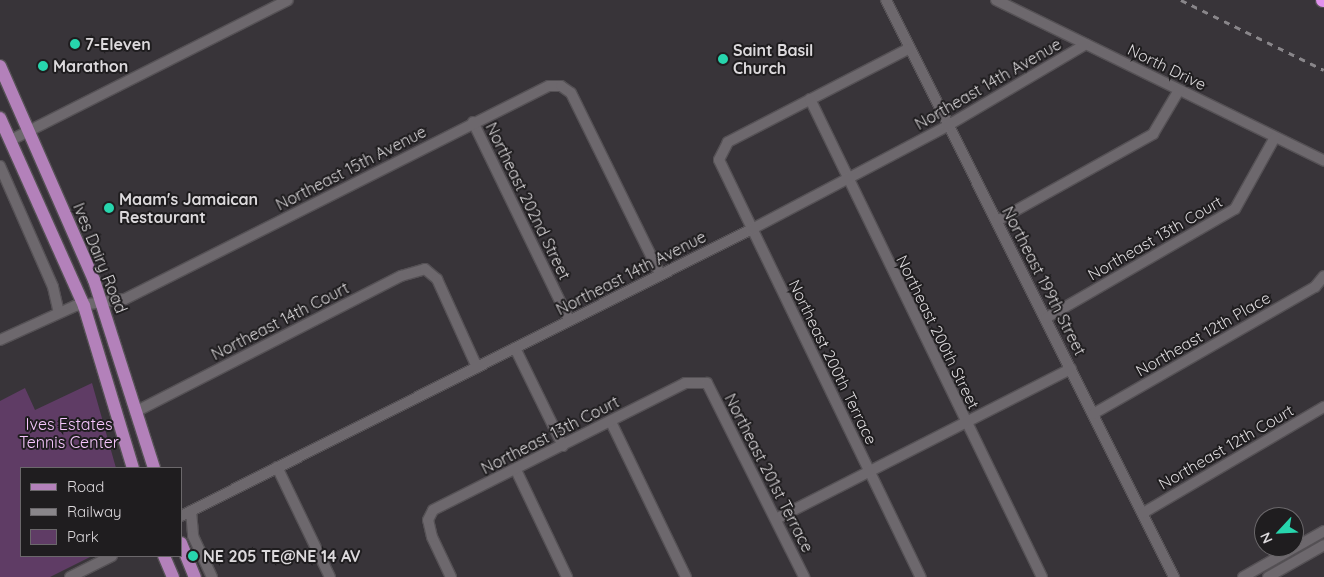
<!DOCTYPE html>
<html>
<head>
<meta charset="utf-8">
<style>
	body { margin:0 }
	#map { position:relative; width:1324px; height:577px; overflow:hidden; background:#383439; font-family:Quicksand,sans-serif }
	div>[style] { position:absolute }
	.green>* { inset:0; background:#5f3c65 }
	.roads { filter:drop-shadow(1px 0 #555155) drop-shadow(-1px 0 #555155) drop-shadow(0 1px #555155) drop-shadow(0 -1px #555155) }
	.minor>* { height:10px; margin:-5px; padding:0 5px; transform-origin:5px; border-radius:5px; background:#6d686d }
	.major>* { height:12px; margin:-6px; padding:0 6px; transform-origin:6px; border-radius:6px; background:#b381ba }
	.highway>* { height:14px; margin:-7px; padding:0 7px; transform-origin:7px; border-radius:7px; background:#e192ed }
	.rail>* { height:2.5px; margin-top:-1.25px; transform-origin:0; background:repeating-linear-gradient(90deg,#89868a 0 6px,transparent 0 12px) }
	.dots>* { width:14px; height:14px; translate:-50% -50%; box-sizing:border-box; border:2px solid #1f1d1f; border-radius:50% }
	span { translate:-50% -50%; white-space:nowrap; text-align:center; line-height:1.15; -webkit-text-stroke:4px #1f1d1f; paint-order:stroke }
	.poi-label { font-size:16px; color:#dcd9dc; font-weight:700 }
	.left { translate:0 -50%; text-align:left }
	.street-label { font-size:16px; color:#dcd9dc }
	.park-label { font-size:16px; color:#f6c6fd }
	.legend { position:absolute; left:20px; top:467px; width:162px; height:90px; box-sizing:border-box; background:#1f1d1f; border:1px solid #6b686b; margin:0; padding:6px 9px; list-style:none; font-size:15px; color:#dcd9dc }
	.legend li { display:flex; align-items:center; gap:10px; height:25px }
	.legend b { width:25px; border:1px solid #6b686b }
	.north { position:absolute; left:1254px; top:507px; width:50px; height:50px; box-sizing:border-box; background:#1f1d1f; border:1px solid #6b686b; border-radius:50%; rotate:245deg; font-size:14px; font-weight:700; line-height:20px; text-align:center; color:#dcd9dc }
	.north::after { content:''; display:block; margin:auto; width:18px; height:22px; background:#27d5ad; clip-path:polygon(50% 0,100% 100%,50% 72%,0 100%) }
</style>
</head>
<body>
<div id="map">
	<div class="green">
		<i style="clip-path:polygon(92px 383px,116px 468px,21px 468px,21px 556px,92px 556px,50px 577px,0 577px,0 401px,25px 388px,35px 410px)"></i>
	</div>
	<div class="roads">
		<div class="minor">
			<i style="left:886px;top:0;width:645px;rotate:63.47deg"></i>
			<i style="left:996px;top:0;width:365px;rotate:26.1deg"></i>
			<i style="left:908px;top:49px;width:203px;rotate:152.7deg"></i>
			<i style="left:728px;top:142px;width:20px;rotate:117deg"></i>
			<i style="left:719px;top:160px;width:463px;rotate:64.2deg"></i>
			<i style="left:810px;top:99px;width:531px;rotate:64.11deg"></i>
			<i style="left:473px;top:122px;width:220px;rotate:64.1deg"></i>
			<i style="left:11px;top:140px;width:310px;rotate:-26.8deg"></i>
			<i style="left:0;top:166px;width:132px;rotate:66.3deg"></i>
			<i style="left:53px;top:287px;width:26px;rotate:77deg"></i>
			<i style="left:997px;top:221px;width:179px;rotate:-29.1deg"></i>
			<i style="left:1153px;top:134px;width:51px;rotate:-59.4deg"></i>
			<i style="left:1046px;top:318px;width:218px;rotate:-30deg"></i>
			<i style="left:1235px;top:209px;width:82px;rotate:-60.9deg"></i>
			<i style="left:0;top:340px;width:82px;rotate:-24.4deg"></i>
			<i style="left:75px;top:306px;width:50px;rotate:-8deg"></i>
			<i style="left:125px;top:299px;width:474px;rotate:-26.7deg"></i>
			<i style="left:549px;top:86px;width:12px"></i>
			<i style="left:561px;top:86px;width:12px;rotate:35deg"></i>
			<i style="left:571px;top:93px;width:202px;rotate:63.8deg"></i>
			<i style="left:515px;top:348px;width:109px;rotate:63.9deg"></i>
			<i style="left:137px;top:411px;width:297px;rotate:-27.1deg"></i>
			<i style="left:401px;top:276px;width:25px;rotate:-16deg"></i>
			<i style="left:425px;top:269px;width:16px;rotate:40deg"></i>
			<i style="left:437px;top:279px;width:97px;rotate:65.6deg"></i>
			<i style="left:1093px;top:414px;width:256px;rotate:-29.8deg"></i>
			<i style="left:1315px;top:287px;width:14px;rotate:-51deg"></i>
			<i style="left:611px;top:422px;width:172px;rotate:64.2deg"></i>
			<i style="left:277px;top:467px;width:122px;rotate:64.3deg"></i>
			<i style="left:516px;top:470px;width:119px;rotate:64.5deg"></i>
			<i style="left:191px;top:511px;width:25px;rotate:85deg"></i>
			<i style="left:193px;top:536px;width:45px;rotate:65.1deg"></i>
			<i style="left:1143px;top:513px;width:210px;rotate:-30.4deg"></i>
			<i style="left:181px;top:516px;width:639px;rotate:-26.69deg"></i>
			<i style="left:752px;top:229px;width:221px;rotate:-27.8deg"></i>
			<i style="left:947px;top:126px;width:161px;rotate:-30.5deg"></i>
			<i style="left:776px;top:519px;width:331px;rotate:-27deg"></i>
			<i style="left:70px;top:577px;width:47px;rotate:-26.6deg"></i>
			<i style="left:451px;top:577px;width:44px;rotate:-115.4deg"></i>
			<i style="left:432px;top:537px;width:17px;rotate:-103deg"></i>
			<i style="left:428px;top:520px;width:11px;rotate:-63deg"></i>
			<i style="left:433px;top:510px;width:282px;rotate:-26.7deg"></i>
			<i style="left:685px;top:383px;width:22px"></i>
			<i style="left:707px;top:383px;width:217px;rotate:63.4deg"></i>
			<i style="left:1243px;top:577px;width:93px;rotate:-29.6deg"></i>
			<i style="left:1268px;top:577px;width:64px;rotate:-29.7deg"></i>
		</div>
		<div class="major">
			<i style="left:0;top:66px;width:234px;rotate:66.3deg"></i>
			<i style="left:94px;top:280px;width:197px;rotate:72.3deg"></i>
			<i style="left:0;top:118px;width:206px;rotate:65.9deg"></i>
			<i style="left:84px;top:306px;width:169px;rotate:73.2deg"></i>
			<i style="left:181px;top:543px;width:37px;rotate:68deg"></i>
			<i style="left:164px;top:556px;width:23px;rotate:67deg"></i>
		</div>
		<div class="highway">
			<i style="left:1323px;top:0;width:1px"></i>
		</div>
	</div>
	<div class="rail">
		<i style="left:1181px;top:0;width:159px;rotate:26.1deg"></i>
	</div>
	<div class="dots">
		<i style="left:75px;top:44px;background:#27d5ad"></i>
		<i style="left:723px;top:59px;background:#27d5ad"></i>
		<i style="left:43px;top:66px;background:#27d5ad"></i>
		<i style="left:109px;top:208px;background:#27d5ad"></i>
		<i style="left:193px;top:556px;background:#27d5ad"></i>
	</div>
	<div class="poi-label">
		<span class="left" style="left:85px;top:44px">7-Eleven</span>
		<span class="left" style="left:733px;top:59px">Saint Basil<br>Church</span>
		<span class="left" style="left:53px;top:66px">Marathon</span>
		<span class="left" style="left:119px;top:208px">Maam's Jamaican<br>Restaurant</span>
		<span class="left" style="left:203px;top:556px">NE 205 TE@NE 14 AV</span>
	</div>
	<div class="street-label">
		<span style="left:1167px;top:67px;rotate:26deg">North Drive</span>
		<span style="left:988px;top:84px;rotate:-30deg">Northeast 14th Avenue</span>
		<span style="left:351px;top:168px;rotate:-27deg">Northeast 15th Avenue</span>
		<span style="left:528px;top:201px;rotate:64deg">Northeast 202nd Street</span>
		<span style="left:1155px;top:238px;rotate:-30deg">Northeast 13th Court</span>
		<span style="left:100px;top:258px;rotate:68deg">Ives Dairy Road</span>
		<span style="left:631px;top:273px;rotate:-27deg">Northeast 14th Avenue</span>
		<span style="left:1044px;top:281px;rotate:63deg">Northeast 199th Street</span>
		<span style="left:280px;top:321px;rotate:-27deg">Northeast 14th Court</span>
		<span style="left:938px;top:332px;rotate:64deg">Northeast 200th Street</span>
		<span style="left:1203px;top:334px;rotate:-30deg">Northeast 12th Place</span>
		<span style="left:833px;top:362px;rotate:64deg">Northeast 200th Terrace</span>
		<span style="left:550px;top:435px;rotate:-27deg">Northeast 13th Court</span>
		<span style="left:1226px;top:447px;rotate:-30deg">Northeast 12th Court</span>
		<span style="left:769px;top:473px;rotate:63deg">Northeast 201st Terrace</span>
	</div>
	<div class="park-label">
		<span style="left:69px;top:433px">Ives Estates<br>Tennis Center</span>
	</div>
	<ul class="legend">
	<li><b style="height:6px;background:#b381ba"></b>Road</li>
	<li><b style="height:6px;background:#89868a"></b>Railway</li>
	<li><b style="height:14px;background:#5f3c65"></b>Park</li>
	</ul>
	<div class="north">N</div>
</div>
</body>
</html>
